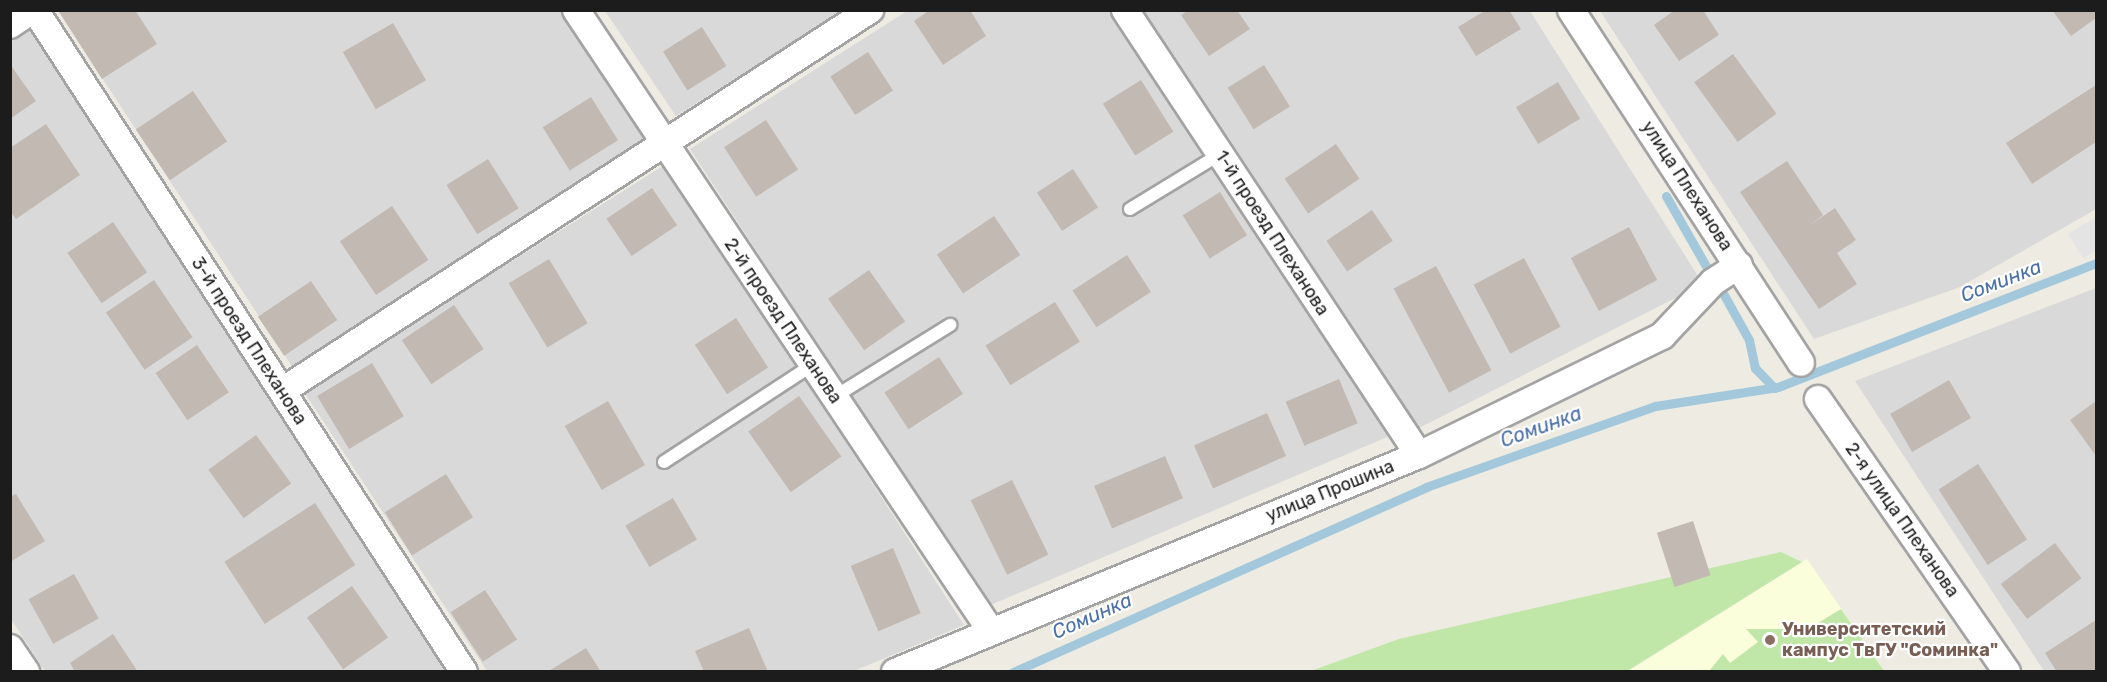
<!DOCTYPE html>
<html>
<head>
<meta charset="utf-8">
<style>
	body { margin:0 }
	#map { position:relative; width:2107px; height:682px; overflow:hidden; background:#edebe2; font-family:Rubik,sans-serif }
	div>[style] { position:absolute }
	.residential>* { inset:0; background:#dad9d9 }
	.education>* { inset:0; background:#fafeda }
	.grass>* { inset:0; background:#c0e7a8 }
	.parking>* { inset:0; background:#e4e4e4 }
	.stream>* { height:9px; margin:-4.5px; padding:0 4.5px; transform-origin:4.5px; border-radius:4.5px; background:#a3c8db }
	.building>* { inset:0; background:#c2bab2; transform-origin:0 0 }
	.roads { filter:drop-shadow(2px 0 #a3a3a3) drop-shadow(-2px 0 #a3a3a3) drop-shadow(0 2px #a3a3a3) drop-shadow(0 -2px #a3a3a3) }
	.lane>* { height:12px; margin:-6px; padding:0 6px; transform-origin:6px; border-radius:6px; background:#fff }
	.street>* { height:26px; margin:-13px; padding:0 13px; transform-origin:13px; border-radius:13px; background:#fff }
	.dots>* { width:16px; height:16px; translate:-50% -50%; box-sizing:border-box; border:3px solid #fff; border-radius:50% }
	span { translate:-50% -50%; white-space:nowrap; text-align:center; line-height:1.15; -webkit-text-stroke:4.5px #fff; paint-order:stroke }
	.street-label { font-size:18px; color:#1c1c1c }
	.education-label { font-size:18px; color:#785e54; font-weight:700 }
	.left { translate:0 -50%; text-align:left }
	.water-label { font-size:20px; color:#4b70a9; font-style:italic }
	.frame { position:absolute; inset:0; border:12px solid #1c1c1c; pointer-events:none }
</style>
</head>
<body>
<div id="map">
	<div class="residential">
		<i style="clip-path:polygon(58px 11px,563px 11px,649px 139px,293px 368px)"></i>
		<i style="clip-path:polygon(605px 11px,842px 11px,676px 116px)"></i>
		<i style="clip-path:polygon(907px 11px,1112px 11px,1392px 435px,988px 606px,690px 149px)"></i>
		<i style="clip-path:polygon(1143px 11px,1530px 11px,1703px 284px,1419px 428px)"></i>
		<i style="clip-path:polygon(1600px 11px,2096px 11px,2096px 209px,1960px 287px,1814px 339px)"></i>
		<i style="clip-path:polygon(30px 30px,452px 671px,45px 671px,11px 619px,10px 43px)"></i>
		<i style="clip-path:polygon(666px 164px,964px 625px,854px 671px,487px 671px,304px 392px)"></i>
		<i style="clip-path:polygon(2096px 288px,2096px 671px,2044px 671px,1855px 381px)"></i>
	</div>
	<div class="education">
		<i style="clip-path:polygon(1807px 559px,1884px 671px,1627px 672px,1802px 562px)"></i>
	</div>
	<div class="grass">
		<i style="clip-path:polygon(1781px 552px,1802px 562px,1627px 671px,1308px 672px,1399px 639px)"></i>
		<i style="clip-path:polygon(1841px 609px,1884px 671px,1709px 671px,1723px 654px,1730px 663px,1758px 642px,1746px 629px,1808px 629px)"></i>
	</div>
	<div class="parking">
		<i style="clip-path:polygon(2096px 217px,2096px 251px,2083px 258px,2068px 234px)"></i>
	</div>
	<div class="stream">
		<i style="left:1666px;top:196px;width:91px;rotate:60.3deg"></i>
		<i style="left:1719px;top:286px;width:62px;rotate:60.9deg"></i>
		<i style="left:1749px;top:340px;width:29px;rotate:78deg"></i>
		<i style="left:1755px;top:368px;width:28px;rotate:46deg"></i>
		<i style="left:1013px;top:672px;width:453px;rotate:-24.1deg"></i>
		<i style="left:1426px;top:487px;width:243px;rotate:-19.5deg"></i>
		<i style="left:1655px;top:406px;width:124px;rotate:-8.8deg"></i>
		<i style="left:1778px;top:387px;width:341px;rotate:-21.3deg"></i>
	</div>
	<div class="building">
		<i style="clip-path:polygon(58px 10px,135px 10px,157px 44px,102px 79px)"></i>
		<i style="clip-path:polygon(930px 10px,970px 10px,986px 36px,943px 65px,914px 21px)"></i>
		<i style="clip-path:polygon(1189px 10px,1237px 10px,1250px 29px,1209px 56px,1181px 15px)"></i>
		<i style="clip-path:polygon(1486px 10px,1509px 10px,1521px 29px,1476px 56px,1458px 27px)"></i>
		<i style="clip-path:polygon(1675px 10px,1703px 10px,1719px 35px,1679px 61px,1654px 25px)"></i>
		<i style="clip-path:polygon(2052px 10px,2096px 10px,2096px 18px,2071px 36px)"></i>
		<i style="left:393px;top:23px;width:66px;height:58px;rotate:60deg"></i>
		<i style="left:702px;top:27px;width:46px;height:46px;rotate:58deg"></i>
		<i style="left:868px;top:52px;width:46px;height:45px;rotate:57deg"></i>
		<i style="left:1733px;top:54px;width:74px;height:48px;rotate:54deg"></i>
		<i style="clip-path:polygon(10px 64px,36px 101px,10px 119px)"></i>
		<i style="left:1264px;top:65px;width:49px;height:43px;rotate:58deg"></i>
		<i style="left:1141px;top:80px;width:61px;height:45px;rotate:58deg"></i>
		<i style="left:1558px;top:82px;width:43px;height:49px;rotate:59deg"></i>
		<i style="clip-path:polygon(2096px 85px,2096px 142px,2032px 184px,2006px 143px)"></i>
		<i style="left:193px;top:91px;width:61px;height:69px;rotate:56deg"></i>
		<i style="left:591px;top:97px;width:51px;height:57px;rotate:58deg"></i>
		<i style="left:766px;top:120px;width:59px;height:50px;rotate:57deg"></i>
		<i style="clip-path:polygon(46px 124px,80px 175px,16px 219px,10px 211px,10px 148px)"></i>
		<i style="left:1336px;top:144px;width:42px;height:62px;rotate:56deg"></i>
		<i style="left:488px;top:159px;width:58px;height:49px;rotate:58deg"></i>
		<i style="clip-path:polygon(1787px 161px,1823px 215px,1810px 225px,1835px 208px,1856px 240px,1837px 253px,1857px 284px,1819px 309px,1740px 192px)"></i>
		<i style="left:1073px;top:169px;width:46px;height:43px;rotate:57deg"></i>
		<i style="left:652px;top:188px;width:45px;height:55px;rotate:56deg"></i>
		<i style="left:1220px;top:192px;width:51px;height:44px;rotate:58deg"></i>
		<i style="left:392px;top:206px;width:65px;height:63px;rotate:56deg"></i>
		<i style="left:1372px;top:210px;width:37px;height:55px;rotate:56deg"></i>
		<i style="left:994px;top:216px;width:47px;height:69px;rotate:56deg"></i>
		<i style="left:113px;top:222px;width:61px;height:55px;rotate:56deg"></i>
		<i style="left:1629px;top:227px;width:60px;height:66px;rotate:62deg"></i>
		<i style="left:1127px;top:255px;width:44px;height:65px;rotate:57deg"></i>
		<i style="left:1524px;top:258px;width:78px;height:57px;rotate:62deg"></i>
		<i style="left:549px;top:259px;width:75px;height:47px;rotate:59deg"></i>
		<i style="left:1436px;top:266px;width:118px;height:48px;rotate:62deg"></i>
		<i style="left:869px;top:270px;width:63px;height:50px;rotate:55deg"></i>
		<i style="left:154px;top:280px;width:69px;height:58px;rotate:56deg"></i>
		<i style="left:311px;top:281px;width:47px;height:64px;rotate:56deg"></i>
		<i style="left:1055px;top:302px;width:47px;height:82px;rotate:58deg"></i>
		<i style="left:454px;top:305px;width:53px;height:63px;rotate:56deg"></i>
		<i style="left:736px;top:318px;width:59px;height:49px;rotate:57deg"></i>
		<i style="left:197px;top:345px;width:57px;height:50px;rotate:56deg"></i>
		<i style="left:939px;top:357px;width:44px;height:65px;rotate:57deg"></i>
		<i style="left:372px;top:363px;width:62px;height:64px;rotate:59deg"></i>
		<i style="left:1339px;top:379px;width:48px;height:58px;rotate:67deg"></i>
		<i style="left:1949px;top:380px;width:44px;height:68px;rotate:60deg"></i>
		<i style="left:799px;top:396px;width:74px;height:62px;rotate:55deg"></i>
		<i style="left:608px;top:401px;width:74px;height:50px;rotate:60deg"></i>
		<i style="clip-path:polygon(2096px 401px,2096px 456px,2070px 420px)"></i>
		<i style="left:1267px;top:413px;width:47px;height:80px;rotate:66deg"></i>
		<i style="left:256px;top:435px;width:60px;height:59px;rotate:54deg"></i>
		<i style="left:1165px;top:456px;width:46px;height:77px;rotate:67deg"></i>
		<i style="left:1978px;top:464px;width:90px;height:47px;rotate:57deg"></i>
		<i style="left:446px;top:474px;width:51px;height:72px;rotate:58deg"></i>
		<i style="left:1012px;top:480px;width:83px;height:46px;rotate:64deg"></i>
		<i style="clip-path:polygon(16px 494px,45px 541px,10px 562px,10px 497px)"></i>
		<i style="left:673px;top:498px;width:48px;height:55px;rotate:60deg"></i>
		<i style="left:315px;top:503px;width:74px;height:108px;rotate:57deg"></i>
		<i style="left:1693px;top:521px;width:57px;height:38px;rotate:72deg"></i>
		<i style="left:2055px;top:543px;width:44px;height:68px;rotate:53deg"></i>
		<i style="left:893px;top:548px;width:71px;height:46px;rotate:67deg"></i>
		<i style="left:74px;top:574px;width:51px;height:52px;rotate:61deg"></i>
		<i style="left:352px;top:586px;width:63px;height:55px;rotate:55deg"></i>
		<i style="left:485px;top:590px;width:59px;height:41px;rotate:57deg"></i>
		<i style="clip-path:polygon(2096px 620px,2096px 671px,2057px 672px,2045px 653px)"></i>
		<i style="clip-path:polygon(749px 628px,768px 672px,704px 672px,695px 651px)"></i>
		<i style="clip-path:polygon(113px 634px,138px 672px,75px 672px,70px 663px)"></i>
		<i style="clip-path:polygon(586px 648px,601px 672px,547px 672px)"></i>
	</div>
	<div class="roads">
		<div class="lane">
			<i style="left:1130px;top:209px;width:105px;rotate:-31.4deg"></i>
			<i style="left:834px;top:397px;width:137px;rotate:-31.8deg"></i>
			<i style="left:664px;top:462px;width:177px;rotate:-33.2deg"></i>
		</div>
		<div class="street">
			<i style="left:35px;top:10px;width:789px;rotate:57.06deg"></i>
			<i style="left:576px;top:10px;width:747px;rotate:56.25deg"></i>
			<i style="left:1125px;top:10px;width:533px;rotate:56.55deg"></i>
			<i style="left:1571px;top:10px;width:421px;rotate:56.9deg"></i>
			<i style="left:10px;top:25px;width:27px;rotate:-34deg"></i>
			<i style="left:282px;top:391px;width:701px;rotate:-32.94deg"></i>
			<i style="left:1818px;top:399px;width:332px;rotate:55.3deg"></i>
			<i style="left:10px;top:648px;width:29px;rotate:56deg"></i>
			<i style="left:895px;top:672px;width:567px;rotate:-22.5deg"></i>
			<i style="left:1419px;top:455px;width:271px;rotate:-26.1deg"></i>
			<i style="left:1662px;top:336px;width:74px;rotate:-46.6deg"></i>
			<i style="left:1713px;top:282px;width:31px;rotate:-33deg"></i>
		</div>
	</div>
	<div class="dots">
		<i style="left:1770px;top:640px;background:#8d6e63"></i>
	</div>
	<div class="street-label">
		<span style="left:1687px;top:186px;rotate:57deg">улица Плеханова</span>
		<span style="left:1272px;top:233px;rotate:57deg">1-й проезд Плеханова</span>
		<span style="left:783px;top:321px;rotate:56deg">2-й проезд Плеханова</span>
		<span style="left:249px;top:341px;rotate:57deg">3-й проезд Плеханова</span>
		<span style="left:1330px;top:491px;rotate:-22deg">улица Прошина</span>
		<span style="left:1902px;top:520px;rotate:55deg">2-я улица Плеханова</span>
	</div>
	<div class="education-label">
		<span class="left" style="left:1782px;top:640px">Университетский<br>кампус ТвГУ "Соминка"</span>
	</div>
	<div class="water-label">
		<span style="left:2001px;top:281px;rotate:-21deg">Соминка</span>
		<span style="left:1541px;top:427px;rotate:-20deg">Соминка</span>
		<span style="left:1092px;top:616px;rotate:-24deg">Соминка</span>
	</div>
	<div class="frame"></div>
</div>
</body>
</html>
